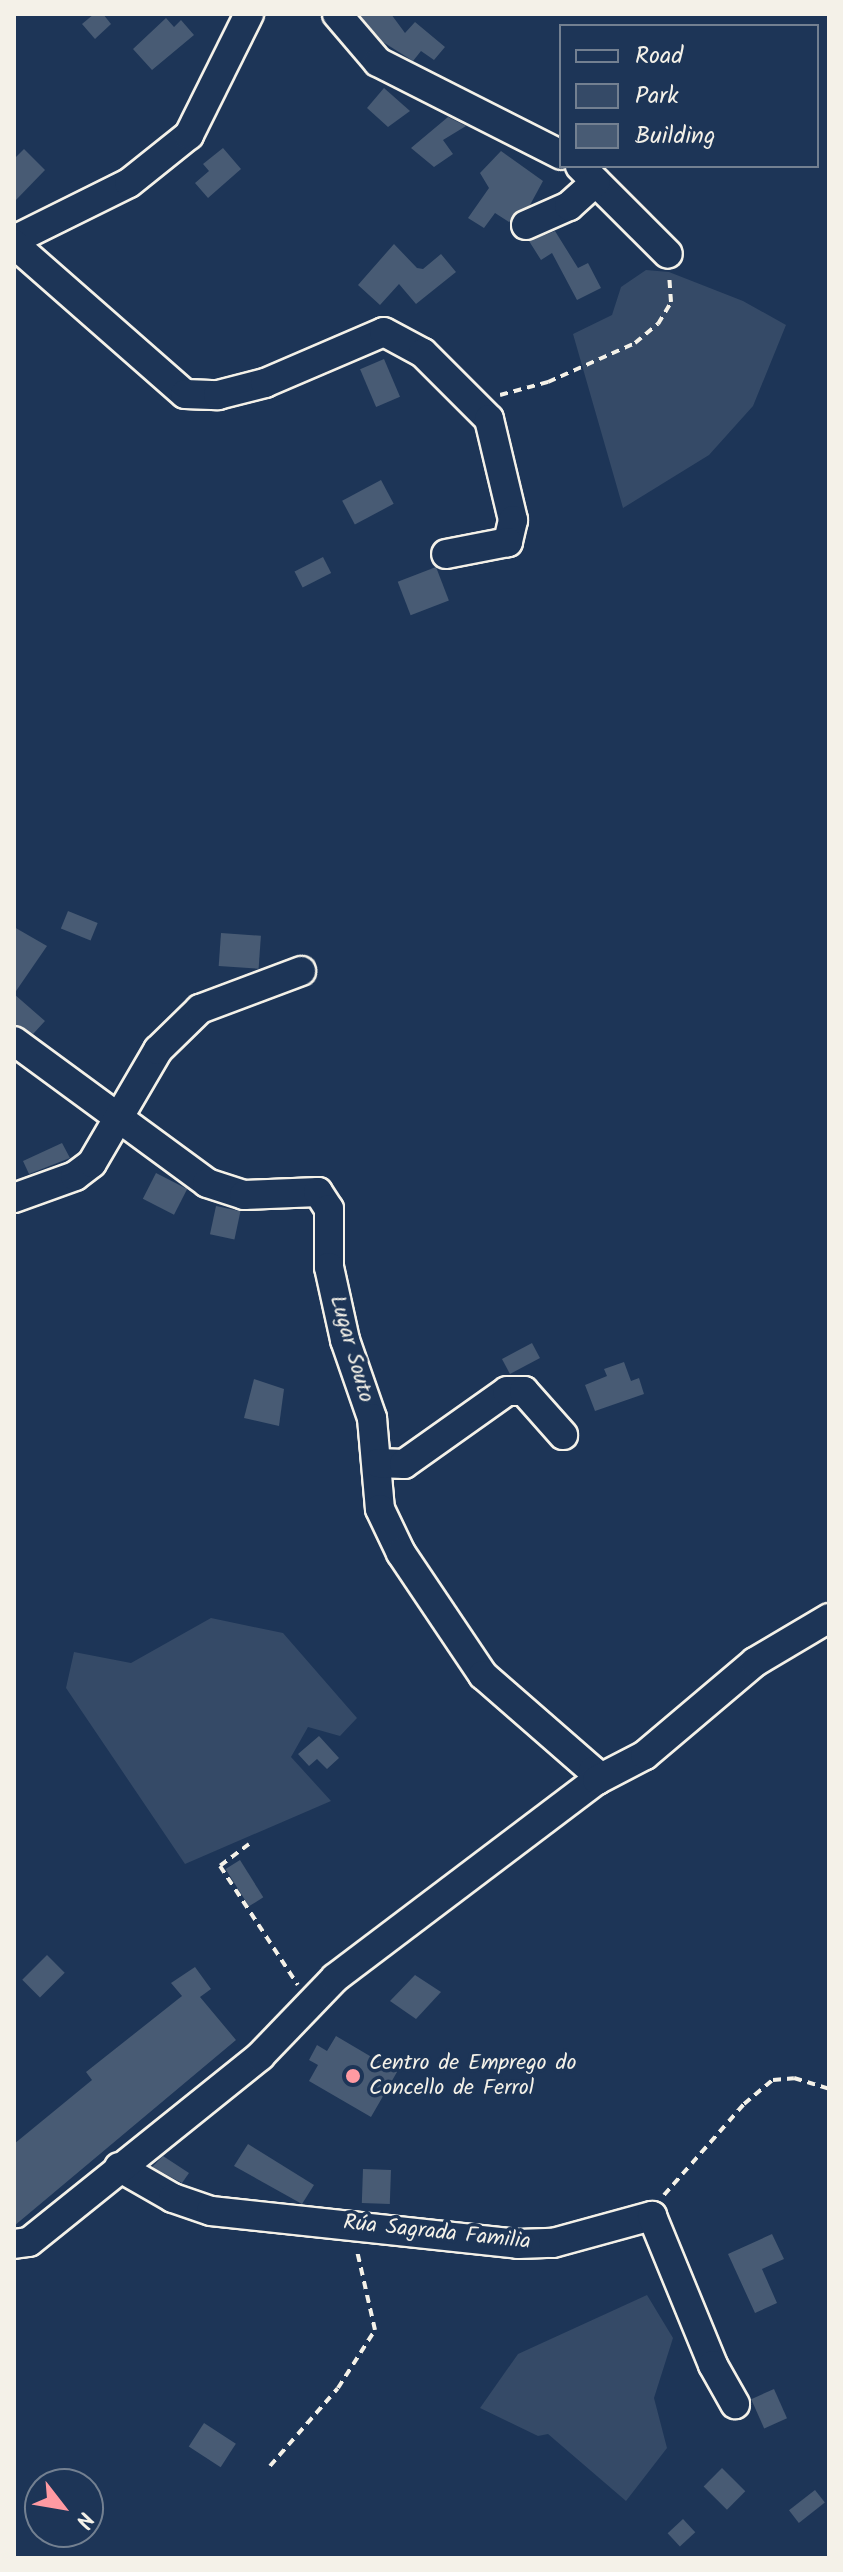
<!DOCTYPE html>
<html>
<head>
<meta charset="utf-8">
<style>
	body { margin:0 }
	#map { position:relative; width:843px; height:2572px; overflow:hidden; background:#1d3557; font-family:Kalam,sans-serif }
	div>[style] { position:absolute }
	.green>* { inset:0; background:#354a67 }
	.building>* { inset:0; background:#485b74; transform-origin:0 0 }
	.path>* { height:4px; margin-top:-2px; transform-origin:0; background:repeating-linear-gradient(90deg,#f4f1e8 0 8px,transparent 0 14px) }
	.roads { filter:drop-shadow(2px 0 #f4f1e8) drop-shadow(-2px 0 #f4f1e8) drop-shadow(0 2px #f4f1e8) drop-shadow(0 -2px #f4f1e8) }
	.minor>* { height:28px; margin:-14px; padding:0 14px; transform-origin:14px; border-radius:14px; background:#1d3557 }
	.dots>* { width:22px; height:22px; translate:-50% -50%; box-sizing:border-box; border:4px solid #1d3557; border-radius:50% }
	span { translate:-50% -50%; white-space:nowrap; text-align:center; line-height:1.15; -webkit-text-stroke:7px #1d3557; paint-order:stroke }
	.street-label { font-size:22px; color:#f4f1e8 }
	.poi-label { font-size:22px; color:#f4f1e8 }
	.left { translate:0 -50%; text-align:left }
	.frame { position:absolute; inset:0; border:16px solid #f4f1e8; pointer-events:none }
	.legend { position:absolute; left:559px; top:24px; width:260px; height:144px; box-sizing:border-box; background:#1d3557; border:2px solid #738091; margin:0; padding:10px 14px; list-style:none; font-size:24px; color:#f4f1e8 }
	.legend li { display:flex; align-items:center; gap:16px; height:40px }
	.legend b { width:40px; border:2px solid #738091 }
	.north { position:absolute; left:24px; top:2468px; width:80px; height:80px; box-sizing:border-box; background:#1d3557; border:2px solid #738091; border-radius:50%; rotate:121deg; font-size:22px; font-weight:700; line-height:32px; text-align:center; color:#f4f1e8 }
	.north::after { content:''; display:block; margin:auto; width:28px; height:36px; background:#ff9aa2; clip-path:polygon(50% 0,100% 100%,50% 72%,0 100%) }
</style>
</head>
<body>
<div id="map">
	<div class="green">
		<i style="clip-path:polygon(646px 270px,669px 272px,743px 301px,786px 325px,753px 406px,709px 455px,623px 508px,573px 334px,612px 315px,621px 287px)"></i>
		<i style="clip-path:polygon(211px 1618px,283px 1633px,357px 1718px,340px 1736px,308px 1727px,291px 1757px,331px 1801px,185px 1864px,66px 1688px,74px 1652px,131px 1663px)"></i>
		<i style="clip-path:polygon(647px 2295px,673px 2338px,654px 2398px,667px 2448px,626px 2501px,548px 2434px,538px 2436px,480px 2408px,518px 2354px)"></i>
	</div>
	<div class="building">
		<i style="clip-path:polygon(94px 14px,103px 14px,111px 24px,95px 39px,82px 24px)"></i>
		<i style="clip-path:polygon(359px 14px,391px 14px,405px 33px,415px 22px,445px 47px,434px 60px,421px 51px,413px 61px,383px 42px)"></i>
		<i style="clip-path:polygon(166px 18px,174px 27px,181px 20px,194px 35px,152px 70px,133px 49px)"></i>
		<i style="clip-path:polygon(384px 88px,410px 111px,388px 127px,367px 108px)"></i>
		<i style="clip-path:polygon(448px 117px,466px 126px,443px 140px,453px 154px,434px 167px,411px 148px)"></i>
		<i style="clip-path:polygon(223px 148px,241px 169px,208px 198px,195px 183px,209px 171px,203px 164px)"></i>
		<i style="clip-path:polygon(24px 149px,45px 170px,14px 202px,14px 159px)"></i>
		<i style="clip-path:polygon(501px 151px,543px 181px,530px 205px,509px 222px,495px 213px,484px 228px,468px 218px,489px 188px,480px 173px)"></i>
		<i style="clip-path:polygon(555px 231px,578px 268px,588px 263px,601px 288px,577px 300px,552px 253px,541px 260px,529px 241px)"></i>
		<i style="clip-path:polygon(394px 244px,417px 268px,423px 269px,441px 254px,456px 272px,416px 304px,399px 284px,380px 305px,358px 285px)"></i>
		<i style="left:384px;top:359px;width:41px;height:26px;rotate:67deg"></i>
		<i style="left:381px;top:480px;width:27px;height:44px;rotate:62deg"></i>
		<i style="left:323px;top:557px;width:18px;height:32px;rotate:63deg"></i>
		<i style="left:436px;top:567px;width:36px;height:41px;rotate:69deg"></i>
		<i style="left:68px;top:911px;width:32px;height:19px;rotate:22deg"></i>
		<i style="clip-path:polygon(14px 927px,47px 946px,14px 994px,45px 1021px,33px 1034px,14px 1024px)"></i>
		<i style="left:221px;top:933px;width:40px;height:33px;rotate:4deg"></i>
		<i style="clip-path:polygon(62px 1143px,70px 1158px,29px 1174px,23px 1161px)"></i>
		<i style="left:156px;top:1173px;width:35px;height:29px;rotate:27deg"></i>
		<i style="left:216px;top:1206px;width:25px;height:29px;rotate:12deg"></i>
		<i style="left:532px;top:1343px;width:17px;height:34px;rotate:62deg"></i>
		<i style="clip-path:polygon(624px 1362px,631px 1381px,639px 1378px,644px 1394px,595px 1411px,585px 1385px,607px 1376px,604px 1369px)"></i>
		<i style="clip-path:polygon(254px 1379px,284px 1389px,279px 1426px,244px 1418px)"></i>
		<i style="clip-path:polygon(319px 1736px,339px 1758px,327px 1769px,317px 1759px,309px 1766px,298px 1754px)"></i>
		<i style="left:240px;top:1860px;width:44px;height:17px;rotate:58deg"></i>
		<i style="left:47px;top:1955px;width:25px;height:35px;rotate:45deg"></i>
		<i style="clip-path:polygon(195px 1967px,211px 1989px,200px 1997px,236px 2040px,14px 2226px,14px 2144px,92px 2080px,86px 2072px,182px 1996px,171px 1983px)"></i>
		<i style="clip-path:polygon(415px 1975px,441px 1992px,416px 2019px,390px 2001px)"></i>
		<i style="clip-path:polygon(336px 2036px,397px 2072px,371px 2117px,309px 2081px,318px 2065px,309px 2060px,317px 2045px,327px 2051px)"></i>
		<i style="clip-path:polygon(248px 2144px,314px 2185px,302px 2204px,234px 2166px)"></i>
		<i style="clip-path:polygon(163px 2156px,189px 2173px,182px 2183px,152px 2167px)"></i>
		<i style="left:363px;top:2169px;width:28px;height:34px;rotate:2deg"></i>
		<i style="clip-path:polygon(772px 2234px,784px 2259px,762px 2269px,777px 2303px,755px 2313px,728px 2254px)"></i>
		<i style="left:774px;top:2389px;width:32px;height:25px;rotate:66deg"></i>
		<i style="left:204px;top:2423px;width:38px;height:28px;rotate:33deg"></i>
		<i style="left:722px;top:2468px;width:33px;height:26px;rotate:45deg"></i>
		<i style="left:815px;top:2490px;width:16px;height:33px;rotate:52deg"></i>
		<i style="left:683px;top:2519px;width:18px;height:21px;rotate:47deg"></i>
	</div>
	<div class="path">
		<i style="left:500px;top:395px;width:50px;rotate:-15.2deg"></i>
		<i style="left:548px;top:382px;width:95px;rotate:-24.1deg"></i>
		<i style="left:635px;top:343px;width:30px;rotate:-40deg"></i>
		<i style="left:658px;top:324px;width:26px;rotate:-59deg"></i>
		<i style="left:671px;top:302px;width:26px;rotate:-94deg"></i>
		<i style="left:249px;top:1844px;width:36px;rotate:143deg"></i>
		<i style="left:220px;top:1866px;width:142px;rotate:56.8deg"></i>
		<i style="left:664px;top:2195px;width:121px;rotate:-48.7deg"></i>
		<i style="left:744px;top:2104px;width:38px;rotate:-40deg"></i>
		<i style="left:773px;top:2080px;width:21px;rotate:-5deg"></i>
		<i style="left:794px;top:2078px;width:37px;rotate:17deg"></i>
		<i style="left:270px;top:2466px;width:103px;rotate:-48.9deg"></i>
		<i style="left:338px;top:2388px;width:69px;rotate:-57.5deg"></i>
		<i style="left:375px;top:2330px;width:81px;rotate:-102.8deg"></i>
	</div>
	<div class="roads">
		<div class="minor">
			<i style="left:337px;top:14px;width:63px;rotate:49.5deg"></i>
			<i style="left:378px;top:62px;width:205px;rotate:26.9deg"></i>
			<i style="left:580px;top:166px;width:124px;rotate:45deg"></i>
			<i style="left:526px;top:225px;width:47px;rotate:-23.8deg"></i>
			<i style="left:569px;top:206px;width:36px;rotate:-42deg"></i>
			<i style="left:14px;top:240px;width:128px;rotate:-26.4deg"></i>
			<i style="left:129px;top:183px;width:77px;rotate:-38.7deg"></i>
			<i style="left:189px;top:135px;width:135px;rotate:-63.6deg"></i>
			<i style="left:14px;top:244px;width:227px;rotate:41.3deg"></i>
			<i style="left:185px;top:394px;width:33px;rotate:2deg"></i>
			<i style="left:218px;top:395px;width:49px;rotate:-14.3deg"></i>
			<i style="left:265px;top:383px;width:129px;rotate:-23.2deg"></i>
			<i style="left:384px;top:332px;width:44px;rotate:28.3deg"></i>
			<i style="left:423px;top:353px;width:93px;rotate:45deg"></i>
			<i style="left:489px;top:419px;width:104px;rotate:76.6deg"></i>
			<i style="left:513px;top:520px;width:23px;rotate:103deg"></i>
			<i style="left:508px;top:542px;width:63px;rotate:169deg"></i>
			<i style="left:14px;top:1041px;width:240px;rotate:36.3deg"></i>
			<i style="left:207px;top:1183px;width:39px;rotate:18deg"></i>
			<i style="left:244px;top:1195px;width:74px;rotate:-2.3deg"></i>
			<i style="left:318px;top:1192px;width:20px;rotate:57deg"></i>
			<i style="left:329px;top:1209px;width:58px;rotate:90deg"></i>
			<i style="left:329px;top:1267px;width:75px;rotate:77.6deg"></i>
			<i style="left:345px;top:1340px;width:83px;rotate:70.9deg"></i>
			<i style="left:372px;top:1418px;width:91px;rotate:85deg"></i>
			<i style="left:380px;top:1509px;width:49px;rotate:64.5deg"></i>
			<i style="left:401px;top:1553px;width:147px;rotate:56.1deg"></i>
			<i style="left:483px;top:1675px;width:146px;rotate:41.1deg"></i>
			<i style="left:593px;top:1771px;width:10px;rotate:66deg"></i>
			<i style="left:14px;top:1198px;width:65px;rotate:-19.8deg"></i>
			<i style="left:75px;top:1176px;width:21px;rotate:-37deg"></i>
			<i style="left:92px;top:1163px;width:131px;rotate:-59.7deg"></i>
			<i style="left:158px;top:1050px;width:59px;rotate:-44.3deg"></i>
			<i style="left:200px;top:1009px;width:108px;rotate:-20.6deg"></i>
			<i style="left:378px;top:1463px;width:26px;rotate:2deg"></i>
			<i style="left:404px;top:1464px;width:126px;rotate:-35.3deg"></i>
			<i style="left:507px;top:1391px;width:17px"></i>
			<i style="left:524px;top:1391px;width:59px;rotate:48.4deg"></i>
			<i style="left:119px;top:2167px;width:62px;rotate:29.9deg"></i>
			<i style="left:173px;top:2198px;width:40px;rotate:18.9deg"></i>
			<i style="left:211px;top:2211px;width:309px;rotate:6.1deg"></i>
			<i style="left:518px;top:2244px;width:35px;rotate:-2deg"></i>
			<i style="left:553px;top:2243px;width:103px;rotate:-15.3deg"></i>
			<i style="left:652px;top:2216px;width:161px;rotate:67.7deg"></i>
			<i style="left:713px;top:2365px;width:45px;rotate:60.6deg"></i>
			<i style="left:14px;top:2244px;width:15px;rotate:-8deg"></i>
			<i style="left:29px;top:2242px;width:297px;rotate:-38.8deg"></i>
			<i style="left:260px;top:2056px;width:108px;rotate:-46.1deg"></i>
			<i style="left:335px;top:1978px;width:328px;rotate:-37.1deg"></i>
			<i style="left:597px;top:1780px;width:54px;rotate:-27.5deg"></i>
			<i style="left:645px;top:1755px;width:144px;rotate:-40.2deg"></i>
			<i style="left:755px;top:1662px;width:86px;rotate:-30.7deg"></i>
		</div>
	</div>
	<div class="dots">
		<i style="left:353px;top:2076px;background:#ff9aa2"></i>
	</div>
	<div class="street-label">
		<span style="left:351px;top:1349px;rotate:74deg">Lugar Souto</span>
		<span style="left:437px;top:2233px;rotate:6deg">Rúa Sagrada Familia</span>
	</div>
	<div class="poi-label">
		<span class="left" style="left:369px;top:2076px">Centro de Emprego do<br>Concello de Ferrol</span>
	</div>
	<div class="frame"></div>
	<ul class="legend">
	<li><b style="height:10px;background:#1d3557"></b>Road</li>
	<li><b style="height:22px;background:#354a67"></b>Park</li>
	<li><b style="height:22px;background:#485b74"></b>Building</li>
	</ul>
	<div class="north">N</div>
</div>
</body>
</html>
